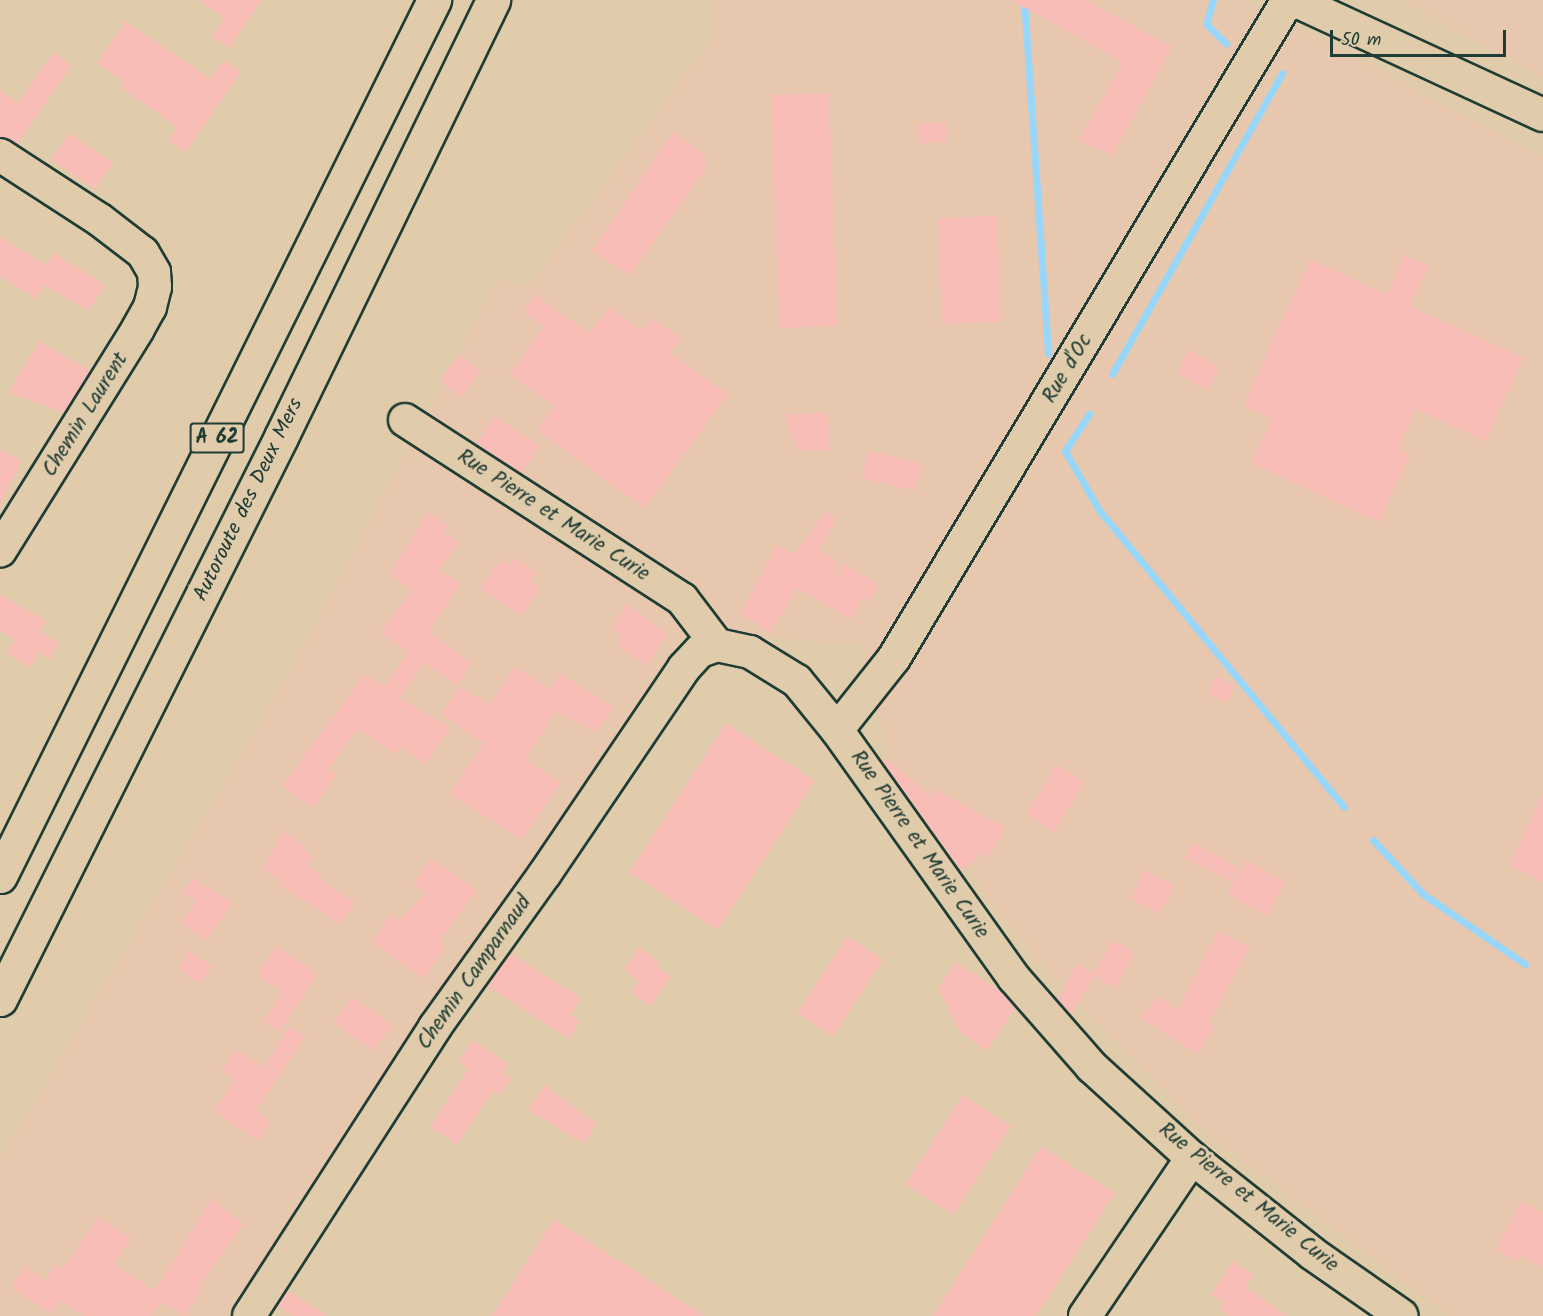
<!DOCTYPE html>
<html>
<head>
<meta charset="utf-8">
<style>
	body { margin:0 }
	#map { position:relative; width:1543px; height:1316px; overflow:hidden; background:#e0cbaa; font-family:Kalam,sans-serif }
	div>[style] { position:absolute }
	.built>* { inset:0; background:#e7c7ae }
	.stream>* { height:7px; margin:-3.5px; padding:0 3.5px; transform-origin:3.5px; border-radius:3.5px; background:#98d7f9 }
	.building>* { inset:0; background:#f8bdb7; transform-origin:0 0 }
	.roads { filter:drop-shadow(2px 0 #1f3d34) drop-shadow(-2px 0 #1f3d34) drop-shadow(0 2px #1f3d34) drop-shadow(0 -2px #1f3d34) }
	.minor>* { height:32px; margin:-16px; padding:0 16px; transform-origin:16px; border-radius:16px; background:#e0cbaa }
	.highway>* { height:33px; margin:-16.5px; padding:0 16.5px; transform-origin:16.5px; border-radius:16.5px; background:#e0cbaa }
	span { translate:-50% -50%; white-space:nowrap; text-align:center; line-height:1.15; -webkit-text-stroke:6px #e0cbaa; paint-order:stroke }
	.shield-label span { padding:2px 4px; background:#e0cbaa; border:2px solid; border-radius:4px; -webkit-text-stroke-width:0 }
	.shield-label { font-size:20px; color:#1f3d34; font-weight:700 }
	.street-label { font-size:21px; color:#1f3d34 }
	.scale { position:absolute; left:1330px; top:30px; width:176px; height:27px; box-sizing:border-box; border:3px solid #1f3d34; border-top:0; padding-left:8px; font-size:18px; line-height:21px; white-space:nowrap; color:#1f3d34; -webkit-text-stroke:4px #e0cbaa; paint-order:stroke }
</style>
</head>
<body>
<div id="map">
	<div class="built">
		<i style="clip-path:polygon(711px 0,1244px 0,1543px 156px,1543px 1316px,1451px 1316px,1204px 1130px,1088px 1014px,1002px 917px,890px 759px,860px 644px,686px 631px,226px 1316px,0 1316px,0 1160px,288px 675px,497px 280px,530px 285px,711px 39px)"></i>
		<i style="clip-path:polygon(1402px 0,1543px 0,1543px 79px)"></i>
	</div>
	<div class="stream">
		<i style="left:1024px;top:0;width:354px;rotate:86.1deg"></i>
		<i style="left:1213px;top:0;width:25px;rotate:106deg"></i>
		<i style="left:1206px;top:24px;width:28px;rotate:44deg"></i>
		<i style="left:1112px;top:374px;width:346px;rotate:-60.5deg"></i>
		<i style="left:1089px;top:414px;width:44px;rotate:123deg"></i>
		<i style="left:1065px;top:451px;width:68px;rotate:60deg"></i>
		<i style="left:1099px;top:510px;width:385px;rotate:50.5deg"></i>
		<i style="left:1373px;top:840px;width:74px;rotate:47.2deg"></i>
		<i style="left:1423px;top:894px;width:124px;rotate:34.5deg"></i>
	</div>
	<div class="building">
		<i style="clip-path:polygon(198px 0,262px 0,229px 48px,212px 36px,224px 18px)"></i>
		<i style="clip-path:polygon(1011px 0,1086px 0,1172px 47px,1112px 156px,1079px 140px,1123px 62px)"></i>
		<i style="clip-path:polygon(126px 21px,210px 79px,224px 60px,241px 72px,186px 152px,168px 140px,177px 127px,119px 86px,123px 81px,97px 63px)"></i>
		<i style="clip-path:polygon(53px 52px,72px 65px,17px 144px,0 137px,0 90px,18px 103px)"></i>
		<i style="left:829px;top:93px;width:233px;height:58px;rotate:88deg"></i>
		<i style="left:946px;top:122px;width:20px;height:28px;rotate:87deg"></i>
		<i style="left:69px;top:133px;width:53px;height:32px;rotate:34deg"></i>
		<i style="clip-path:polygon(673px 133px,704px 154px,707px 166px,630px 276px,592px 250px)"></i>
		<i style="left:997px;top:216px;width:106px;height:59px;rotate:88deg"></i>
		<i style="clip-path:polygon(0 236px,46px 265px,54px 253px,105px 285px,88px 311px,45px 285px,36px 299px,0 276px)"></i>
		<i style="clip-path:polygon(1404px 255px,1429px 266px,1410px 306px,1524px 358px,1485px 441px,1416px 409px,1398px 449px,1410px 455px,1379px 522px,1251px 463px,1272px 419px,1243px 405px,1310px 259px,1386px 294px)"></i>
		<i style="clip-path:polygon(535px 295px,589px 333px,609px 307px,643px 331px,652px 318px,681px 338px,670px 353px,728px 394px,645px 508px,537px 430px,555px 406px,510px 375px,544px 327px,524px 312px)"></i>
		<i style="clip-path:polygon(39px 341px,91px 371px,65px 413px,8px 393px)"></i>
		<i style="left:1189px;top:350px;width:36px;height:26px;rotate:30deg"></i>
		<i style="left:459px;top:355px;width:28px;height:32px;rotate:39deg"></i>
		<i style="clip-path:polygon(828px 412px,830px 450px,799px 451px,784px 415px)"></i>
		<i style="left:495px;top:416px;width:54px;height:33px;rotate:34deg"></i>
		<i style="clip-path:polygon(0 450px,22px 461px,0 504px)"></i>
		<i style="left:868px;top:451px;width:55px;height:28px;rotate:13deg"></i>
		<i style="clip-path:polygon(428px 512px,448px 525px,443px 532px,459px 542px,439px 571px,461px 584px,429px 631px,472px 664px,457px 685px,424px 663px,399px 698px,451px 727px,426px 764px,400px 747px,396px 754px,357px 729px,328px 770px,336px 775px,313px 808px,282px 786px,364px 675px,385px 686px,408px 652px,381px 633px,412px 589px,390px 574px)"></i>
		<i style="clip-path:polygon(825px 512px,836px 519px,819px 550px,835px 559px,836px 581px,841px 563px,879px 584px,870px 601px,864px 597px,851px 619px,797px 588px,770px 633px,741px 613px,776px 545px,795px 554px)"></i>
		<i style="clip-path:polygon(514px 558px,537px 573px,530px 582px,540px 588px,522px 615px,480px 589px,500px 559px,510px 565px)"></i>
		<i style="clip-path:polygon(0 594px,46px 621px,40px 631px,59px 644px,50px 659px,40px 652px,31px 668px,6px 653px,14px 639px,0 630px)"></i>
		<i style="clip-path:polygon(627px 604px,667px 634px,647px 665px,616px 644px,622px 635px,612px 628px)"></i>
		<i style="clip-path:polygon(515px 666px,550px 689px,560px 673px,613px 707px,596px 732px,556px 712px,525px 759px,561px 783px,522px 839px,449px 794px,484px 743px,441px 714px,460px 686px,489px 705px)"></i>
		<i style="left:1217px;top:676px;width:20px;height:19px;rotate:30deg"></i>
		<i style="left:726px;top:723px;width:106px;height:178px;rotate:33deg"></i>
		<i style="clip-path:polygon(885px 758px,931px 796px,935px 789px,1006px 828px,990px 856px,984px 853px,960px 871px,882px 761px)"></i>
		<i style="left:1056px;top:765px;width:33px;height:58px;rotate:31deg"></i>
		<i style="clip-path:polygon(1543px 793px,1543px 882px,1509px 866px)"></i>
		<i style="clip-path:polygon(284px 831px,307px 847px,304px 850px,313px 857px,307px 865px,321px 874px,319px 879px,355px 902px,340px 924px,279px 884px,281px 881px,262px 868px)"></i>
		<i style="clip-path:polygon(1193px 842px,1239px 868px,1232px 882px,1184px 858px)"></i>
		<i style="clip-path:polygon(431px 858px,477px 890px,440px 940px,444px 950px,424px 978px,372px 942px,391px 913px,399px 920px,426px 893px,413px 884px)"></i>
		<i style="left:1246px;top:860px;width:45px;height:39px;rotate:29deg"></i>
		<i style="left:1145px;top:870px;width:33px;height:32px;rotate:27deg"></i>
		<i style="clip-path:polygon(193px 878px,233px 903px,207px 941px,181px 923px,196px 901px,182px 893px)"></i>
		<i style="clip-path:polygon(1218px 930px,1250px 948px,1208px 1023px,1215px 1027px,1197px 1054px,1141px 1018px,1157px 996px,1178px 1010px)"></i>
		<i style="left:847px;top:936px;width:43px;height:92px;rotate:33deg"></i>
		<i style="clip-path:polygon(1112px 940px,1135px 952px,1116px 988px,1094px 976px,1071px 1016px,1057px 999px,1077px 964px,1094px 973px)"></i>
		<i style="clip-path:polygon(276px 946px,318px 974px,279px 1032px,263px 1022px,282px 992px,257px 975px)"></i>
		<i style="clip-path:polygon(639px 947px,660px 961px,656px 966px,671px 976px,651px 1006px,631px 993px,639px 981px,624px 970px)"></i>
		<i style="left:189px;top:951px;width:27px;height:21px;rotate:33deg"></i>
		<i style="clip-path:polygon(510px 953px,581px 998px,571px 1015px,580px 1021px,569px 1039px,487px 986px)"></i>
		<i style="clip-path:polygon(956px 962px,1004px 994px,1016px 1007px,987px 1051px,960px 1032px,938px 988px)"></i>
		<i style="left:352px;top:997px;width:49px;height:32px;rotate:35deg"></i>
		<i style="clip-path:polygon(290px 1026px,305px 1037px,256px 1111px,271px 1121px,258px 1141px,214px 1111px,235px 1080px,222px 1071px,236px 1050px,263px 1068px)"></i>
		<i style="clip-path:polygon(473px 1040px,508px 1064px,502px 1073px,511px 1079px,500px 1095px,493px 1091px,457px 1145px,430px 1127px,468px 1069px,458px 1062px)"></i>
		<i style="clip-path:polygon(544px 1085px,597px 1124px,584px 1144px,528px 1110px)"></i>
		<i style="left:963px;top:1095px;width:57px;height:106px;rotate:33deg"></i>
		<i style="clip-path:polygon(1041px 1146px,1115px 1193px,1036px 1316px,933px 1316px)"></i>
		<i style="clip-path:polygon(211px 1199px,244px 1224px,199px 1286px,202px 1288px,185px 1316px,161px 1302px,151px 1316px,84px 1316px,61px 1300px,52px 1314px,11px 1287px,24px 1267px,45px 1281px,56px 1264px,63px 1269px,98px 1217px,131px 1238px,114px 1264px,155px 1291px)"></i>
		<i style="clip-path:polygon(1522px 1201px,1543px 1214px,1543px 1268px,1521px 1255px,1518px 1261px,1495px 1249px)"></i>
		<i style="clip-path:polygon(554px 1219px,705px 1316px,492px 1316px)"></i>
		<i style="clip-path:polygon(1232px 1261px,1254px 1274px,1245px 1287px,1288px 1316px,1230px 1316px,1219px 1309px,1224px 1303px,1211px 1295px)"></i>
		<i style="clip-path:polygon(287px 1290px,327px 1316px,293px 1316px,277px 1306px)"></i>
	</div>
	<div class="roads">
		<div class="minor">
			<i style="left:1294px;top:0;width:274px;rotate:24.8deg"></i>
			<i style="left:0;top:155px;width:119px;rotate:33deg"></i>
			<i style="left:100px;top:220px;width:54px;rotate:37.5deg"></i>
			<i style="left:143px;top:253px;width:22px;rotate:60deg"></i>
			<i style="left:154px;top:272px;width:15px;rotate:86deg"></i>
			<i style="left:155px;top:287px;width:21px;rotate:104deg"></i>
			<i style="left:150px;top:307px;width:25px;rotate:119deg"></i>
			<i style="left:138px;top:329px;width:261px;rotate:121.9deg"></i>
			<i style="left:405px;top:420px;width:330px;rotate:32.9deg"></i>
			<i style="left:682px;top:599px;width:58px;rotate:52.7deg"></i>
			<i style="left:717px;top:645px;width:34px;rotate:12deg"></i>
			<i style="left:750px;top:652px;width:55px;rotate:31.7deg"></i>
			<i style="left:797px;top:681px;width:63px;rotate:50.8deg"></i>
			<i style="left:837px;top:730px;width:305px;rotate:54.5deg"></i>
			<i style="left:1014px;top:978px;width:118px;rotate:48.8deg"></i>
			<i style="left:1092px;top:1067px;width:135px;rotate:42.3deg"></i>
			<i style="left:1192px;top:1158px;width:154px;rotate:38.4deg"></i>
			<i style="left:1313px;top:1254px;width:108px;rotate:34.9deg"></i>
			<i style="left:837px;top:730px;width:92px;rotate:-51.6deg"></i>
			<i style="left:894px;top:658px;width:767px;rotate:-59.09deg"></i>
			<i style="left:249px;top:1316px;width:344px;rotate:-57.2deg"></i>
			<i style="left:435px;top:1027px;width:187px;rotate:-54.4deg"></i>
			<i style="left:544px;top:875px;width:250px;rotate:-55.9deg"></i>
			<i style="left:684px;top:668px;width:23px;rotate:-47deg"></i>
			<i style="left:700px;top:651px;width:18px;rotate:-19deg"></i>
			<i style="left:1085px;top:1316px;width:191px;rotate:-55.9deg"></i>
		</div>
		<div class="highway">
			<i style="left:0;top:876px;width:978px;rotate:-63.64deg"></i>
			<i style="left:0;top:999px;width:628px;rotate:-63.43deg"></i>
			<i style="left:281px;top:437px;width:486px;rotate:-64.1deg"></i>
		</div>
	</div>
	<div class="shield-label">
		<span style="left:217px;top:438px">A 62</span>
	</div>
	<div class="street-label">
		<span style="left:1068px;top:369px;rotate:-59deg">Rue d'Oc</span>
		<span style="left:86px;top:415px;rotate:-58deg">Chemin Laurent</span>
		<span style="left:249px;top:500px;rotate:-64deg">Autoroute des Deux Mers</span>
		<span style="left:553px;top:516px;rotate:33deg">Rue Pierre et Marie Curie</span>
		<span style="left:919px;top:845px;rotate:55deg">Rue Pierre et Marie Curie</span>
		<span style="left:475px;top:973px;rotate:-55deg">Chemin Camparnaud</span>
		<span style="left:1248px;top:1198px;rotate:39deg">Rue Pierre et Marie Curie</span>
	</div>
	<div class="scale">50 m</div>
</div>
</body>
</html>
